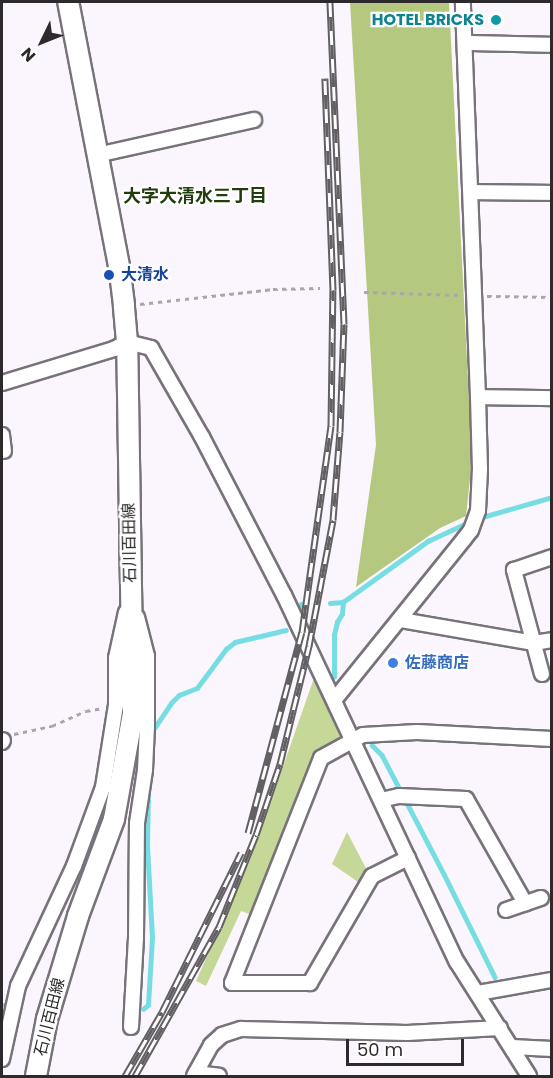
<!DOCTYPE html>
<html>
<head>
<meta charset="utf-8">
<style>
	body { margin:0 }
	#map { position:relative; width:553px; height:1078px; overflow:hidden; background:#fbf5fd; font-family:Poppins,"Noto Sans JP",sans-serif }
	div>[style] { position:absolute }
	.green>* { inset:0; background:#c6d897 }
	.forest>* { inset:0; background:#b5c880 }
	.stream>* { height:4.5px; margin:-2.25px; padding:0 2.25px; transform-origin:2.25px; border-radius:2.25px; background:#76dee3 }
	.path>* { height:3px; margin-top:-1.5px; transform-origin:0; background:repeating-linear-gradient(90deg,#aba6ac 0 4.5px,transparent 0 9px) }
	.roads { filter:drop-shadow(2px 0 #78737a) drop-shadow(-2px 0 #78737a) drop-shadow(0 2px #78737a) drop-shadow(0 -2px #78737a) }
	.street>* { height:14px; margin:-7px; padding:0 7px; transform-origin:7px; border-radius:7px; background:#fff }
	.secondary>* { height:20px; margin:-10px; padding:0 10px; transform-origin:10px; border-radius:10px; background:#fff }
	.rail>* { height:7px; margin-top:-3.5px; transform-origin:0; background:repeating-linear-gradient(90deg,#fff 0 14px,#636064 0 28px); box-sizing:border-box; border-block:2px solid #636064 }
	.dots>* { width:16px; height:16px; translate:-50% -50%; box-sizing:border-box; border:3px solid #fff; border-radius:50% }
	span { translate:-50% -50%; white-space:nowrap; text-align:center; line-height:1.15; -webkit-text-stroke:4.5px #fff; paint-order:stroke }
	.culture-label { font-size:16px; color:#0d838f; font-weight:700 }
	.right { translate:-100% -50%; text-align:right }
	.transit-label { font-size:16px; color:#164399; font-weight:700 }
	.left { translate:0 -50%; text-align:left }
	.street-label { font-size:16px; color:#2d2a2d }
	.shop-label { font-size:16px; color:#366cbe; font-weight:700 }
	.neighbourhood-label { font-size:18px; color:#213d0e; font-weight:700 }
	.frame { position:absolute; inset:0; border:3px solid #2d2a2d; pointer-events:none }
	.north { position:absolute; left:12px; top:12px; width:60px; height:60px; -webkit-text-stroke:4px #fff; paint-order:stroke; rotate:227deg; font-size:16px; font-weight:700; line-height:24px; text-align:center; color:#2d2a2d }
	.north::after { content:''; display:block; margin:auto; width:21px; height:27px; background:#2d2a2d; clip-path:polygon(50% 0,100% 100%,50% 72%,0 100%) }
	.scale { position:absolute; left:346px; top:1039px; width:118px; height:27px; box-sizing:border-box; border:3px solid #2d2a2d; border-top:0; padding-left:8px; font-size:18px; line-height:21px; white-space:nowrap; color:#2d2a2d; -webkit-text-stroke:4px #fff; paint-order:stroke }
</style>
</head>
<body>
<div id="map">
	<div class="green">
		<i style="clip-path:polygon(314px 678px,340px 736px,337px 744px,316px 754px,252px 915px,241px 911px,206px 986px,196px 981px,251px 858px)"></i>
		<i style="clip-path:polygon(347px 832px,368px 872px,361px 884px,332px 864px)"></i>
	</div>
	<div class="forest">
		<i style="clip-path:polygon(350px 2px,449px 2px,472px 460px,466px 516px,440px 528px,356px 587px,376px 445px)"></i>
	</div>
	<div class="stream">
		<i style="left:479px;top:518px;width:76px;rotate:-16deg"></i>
		<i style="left:330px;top:603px;width:13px;rotate:-4deg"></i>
		<i style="left:343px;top:602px;width:105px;rotate:-35.7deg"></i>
		<i style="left:428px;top:541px;width:47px;rotate:-24.9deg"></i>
		<i style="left:299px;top:612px;width:8px;rotate:-76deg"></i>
		<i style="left:334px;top:677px;width:42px;rotate:-90deg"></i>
		<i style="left:334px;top:635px;width:13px;rotate:-77deg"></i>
		<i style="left:337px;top:622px;width:9px;rotate:-58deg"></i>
		<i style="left:342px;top:614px;width:12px;rotate:-85deg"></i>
		<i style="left:151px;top:733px;width:36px;rotate:-56deg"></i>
		<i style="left:171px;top:703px;width:11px;rotate:-45deg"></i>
		<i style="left:179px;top:695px;width:19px;rotate:-21deg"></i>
		<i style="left:197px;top:688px;width:49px;rotate:-53.4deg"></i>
		<i style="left:226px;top:649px;width:11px;rotate:-38deg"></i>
		<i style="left:235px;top:642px;width:52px;rotate:-13.2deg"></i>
		<i style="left:372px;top:745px;width:14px;rotate:45deg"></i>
		<i style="left:382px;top:755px;width:134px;rotate:62.5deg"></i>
		<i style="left:444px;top:874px;width:115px;rotate:63.7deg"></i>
		<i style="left:2px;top:1005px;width:2px"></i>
		<i style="left:143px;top:1009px;width:6px;rotate:-39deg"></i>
		<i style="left:148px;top:1005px;width:67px;rotate:-86.6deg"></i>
		<i style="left:152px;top:938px;width:92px;rotate:-93.1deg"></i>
		<i style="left:147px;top:846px;width:60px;rotate:-89deg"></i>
		<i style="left:550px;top:1057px;width:2px"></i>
	</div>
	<div class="path">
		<i style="left:364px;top:292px;width:96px;rotate:1.8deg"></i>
		<i style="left:487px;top:296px;width:65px;rotate:0.9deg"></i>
		<i style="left:140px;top:304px;width:134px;rotate:-6.4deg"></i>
		<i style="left:273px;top:289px;width:47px;rotate:-1.2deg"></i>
		<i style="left:14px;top:734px;width:39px;rotate:-12deg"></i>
		<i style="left:52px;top:726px;width:37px;rotate:-24deg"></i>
		<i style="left:86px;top:711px;width:17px;rotate:-10deg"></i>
	</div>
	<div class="roads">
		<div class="street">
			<i style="left:466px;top:43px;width:86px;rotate:1.3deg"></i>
			<i style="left:97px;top:155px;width:161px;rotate:-12.6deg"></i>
			<i style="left:472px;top:192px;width:80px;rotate:0.7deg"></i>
			<i style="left:2px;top:383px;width:117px;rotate:-16.9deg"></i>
			<i style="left:114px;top:349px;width:15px;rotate:-28deg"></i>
			<i style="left:127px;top:342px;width:25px;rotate:14deg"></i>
			<i style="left:151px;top:348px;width:103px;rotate:60.2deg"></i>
			<i style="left:202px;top:437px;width:178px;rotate:62.6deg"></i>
			<i style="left:284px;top:595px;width:406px;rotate:64.8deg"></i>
			<i style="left:457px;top:962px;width:135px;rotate:57.7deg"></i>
			<i style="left:478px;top:397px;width:74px;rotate:0.8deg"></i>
			<i style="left:2px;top:435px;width:16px;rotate:83deg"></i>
			<i style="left:401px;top:620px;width:135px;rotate:9.8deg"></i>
			<i style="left:534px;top:643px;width:18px;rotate:-9deg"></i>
			<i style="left:542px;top:674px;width:108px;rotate:-105.1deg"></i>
			<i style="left:514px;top:570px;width:40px;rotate:-18.9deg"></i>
			<i style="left:335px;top:699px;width:206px;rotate:-51.1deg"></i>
			<i style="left:464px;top:539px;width:11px;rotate:-52deg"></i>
			<i style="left:471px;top:530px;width:20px;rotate:-70deg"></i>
			<i style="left:478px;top:511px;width:42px;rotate:-87.3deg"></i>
			<i style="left:480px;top:469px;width:72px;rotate:-91.6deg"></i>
			<i style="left:478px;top:397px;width:395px;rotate:-92.2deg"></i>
			<i style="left:2px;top:742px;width:2px;rotate:-63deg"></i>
			<i style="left:381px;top:800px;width:18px;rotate:-13deg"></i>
			<i style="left:399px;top:796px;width:67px;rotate:2.6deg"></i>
			<i style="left:466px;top:799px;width:120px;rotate:60.4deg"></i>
			<i style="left:408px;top:858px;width:40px;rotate:153.4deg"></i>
			<i style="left:372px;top:876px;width:124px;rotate:120.1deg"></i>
			<i style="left:310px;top:983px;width:78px;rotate:180deg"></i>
			<i style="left:232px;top:983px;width:242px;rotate:-68.4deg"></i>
			<i style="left:321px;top:758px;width:48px;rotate:-28.7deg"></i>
			<i style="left:363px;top:735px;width:54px;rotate:-3.2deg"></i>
			<i style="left:417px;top:732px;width:135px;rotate:3deg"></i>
			<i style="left:506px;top:910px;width:37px;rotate:-19deg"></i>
			<i style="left:478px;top:993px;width:75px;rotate:-10deg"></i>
			<i style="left:131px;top:1027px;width:90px;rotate:-86.8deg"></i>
			<i style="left:136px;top:937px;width:114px;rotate:-89.5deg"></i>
			<i style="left:137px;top:823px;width:54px;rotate:-81.4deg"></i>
			<i style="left:145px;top:770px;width:44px;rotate:-87.4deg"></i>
			<i style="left:147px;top:726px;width:70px;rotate:-90deg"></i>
			<i style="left:147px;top:656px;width:40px;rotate:-104.4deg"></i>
			<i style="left:512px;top:1047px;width:40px;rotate:2.9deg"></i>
			<i style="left:2px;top:1059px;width:75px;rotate:-77.6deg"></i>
			<i style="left:18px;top:986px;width:132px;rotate:-65deg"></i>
			<i style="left:74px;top:866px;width:84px;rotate:-69.8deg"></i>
			<i style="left:103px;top:787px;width:83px;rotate:-81deg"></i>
			<i style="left:116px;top:705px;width:47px;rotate:-90deg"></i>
			<i style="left:116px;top:658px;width:47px;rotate:-77.7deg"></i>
			<i style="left:196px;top:1073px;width:23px;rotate:7deg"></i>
			<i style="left:194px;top:1076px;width:35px;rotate:-61deg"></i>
			<i style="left:211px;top:1045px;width:15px;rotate:-42deg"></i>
			<i style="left:222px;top:1035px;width:20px;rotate:-18deg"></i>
			<i style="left:241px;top:1029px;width:166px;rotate:1.4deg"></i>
			<i style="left:407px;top:1033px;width:93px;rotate:-3.1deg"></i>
		</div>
		<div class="secondary">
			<i style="left:36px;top:1076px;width:58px;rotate:-79.1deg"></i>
			<i style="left:47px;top:1019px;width:108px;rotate:-73.2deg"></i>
			<i style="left:78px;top:916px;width:103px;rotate:-69.6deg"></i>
			<i style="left:114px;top:819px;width:108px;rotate:-79.8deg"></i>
			<i style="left:133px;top:713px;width:371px;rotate:-90.9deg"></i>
			<i style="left:127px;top:342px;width:37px;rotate:-95deg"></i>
			<i style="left:124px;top:305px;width:34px;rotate:-97deg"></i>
			<i style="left:120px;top:271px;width:274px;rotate:-100.9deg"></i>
		</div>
	</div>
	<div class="rail">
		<i style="left:248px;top:833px;width:208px;rotate:-75deg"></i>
		<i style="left:302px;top:632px;width:208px;rotate:-82deg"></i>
		<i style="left:331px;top:426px;width:136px;rotate:-89.2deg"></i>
		<i style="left:333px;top:290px;width:212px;rotate:-92.2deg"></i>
		<i style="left:125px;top:1076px;width:74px;rotate:-60deg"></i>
		<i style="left:162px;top:1012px;width:178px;rotate:-63.6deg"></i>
		<i style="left:135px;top:1076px;width:171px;rotate:-60.6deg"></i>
		<i style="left:219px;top:927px;width:99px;rotate:-68.1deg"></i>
		<i style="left:256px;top:835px;width:75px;rotate:-71.3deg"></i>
		<i style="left:280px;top:764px;width:122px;rotate:-76.2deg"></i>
		<i style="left:309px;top:646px;width:128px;rotate:-79.2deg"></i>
		<i style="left:333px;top:520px;width:88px;rotate:-85.5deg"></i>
		<i style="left:340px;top:432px;width:108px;rotate:-87.9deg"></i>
		<i style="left:344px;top:324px;width:322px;rotate:-92.5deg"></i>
	</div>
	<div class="dots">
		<i style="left:496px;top:20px;background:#0f9aa8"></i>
		<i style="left:109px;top:275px;background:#1a4fb4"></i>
		<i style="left:393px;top:663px;background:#3f7fe0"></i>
	</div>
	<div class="culture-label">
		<span class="right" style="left:484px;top:20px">HOTEL BRICKS</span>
	</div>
	<div class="transit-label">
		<span class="left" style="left:121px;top:275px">大清水</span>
	</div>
	<div class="street-label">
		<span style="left:130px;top:543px;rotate:-91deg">石川百田線</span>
		<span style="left:50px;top:1017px;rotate:-76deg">石川百田線</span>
	</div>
	<div class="shop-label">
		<span class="left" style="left:405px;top:663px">佐藤商店</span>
	</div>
	<div class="neighbourhood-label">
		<span style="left:195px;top:196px">大字大清水三丁目</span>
	</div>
	<div class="frame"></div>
	<div class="north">N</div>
	<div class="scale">50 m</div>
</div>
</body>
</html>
